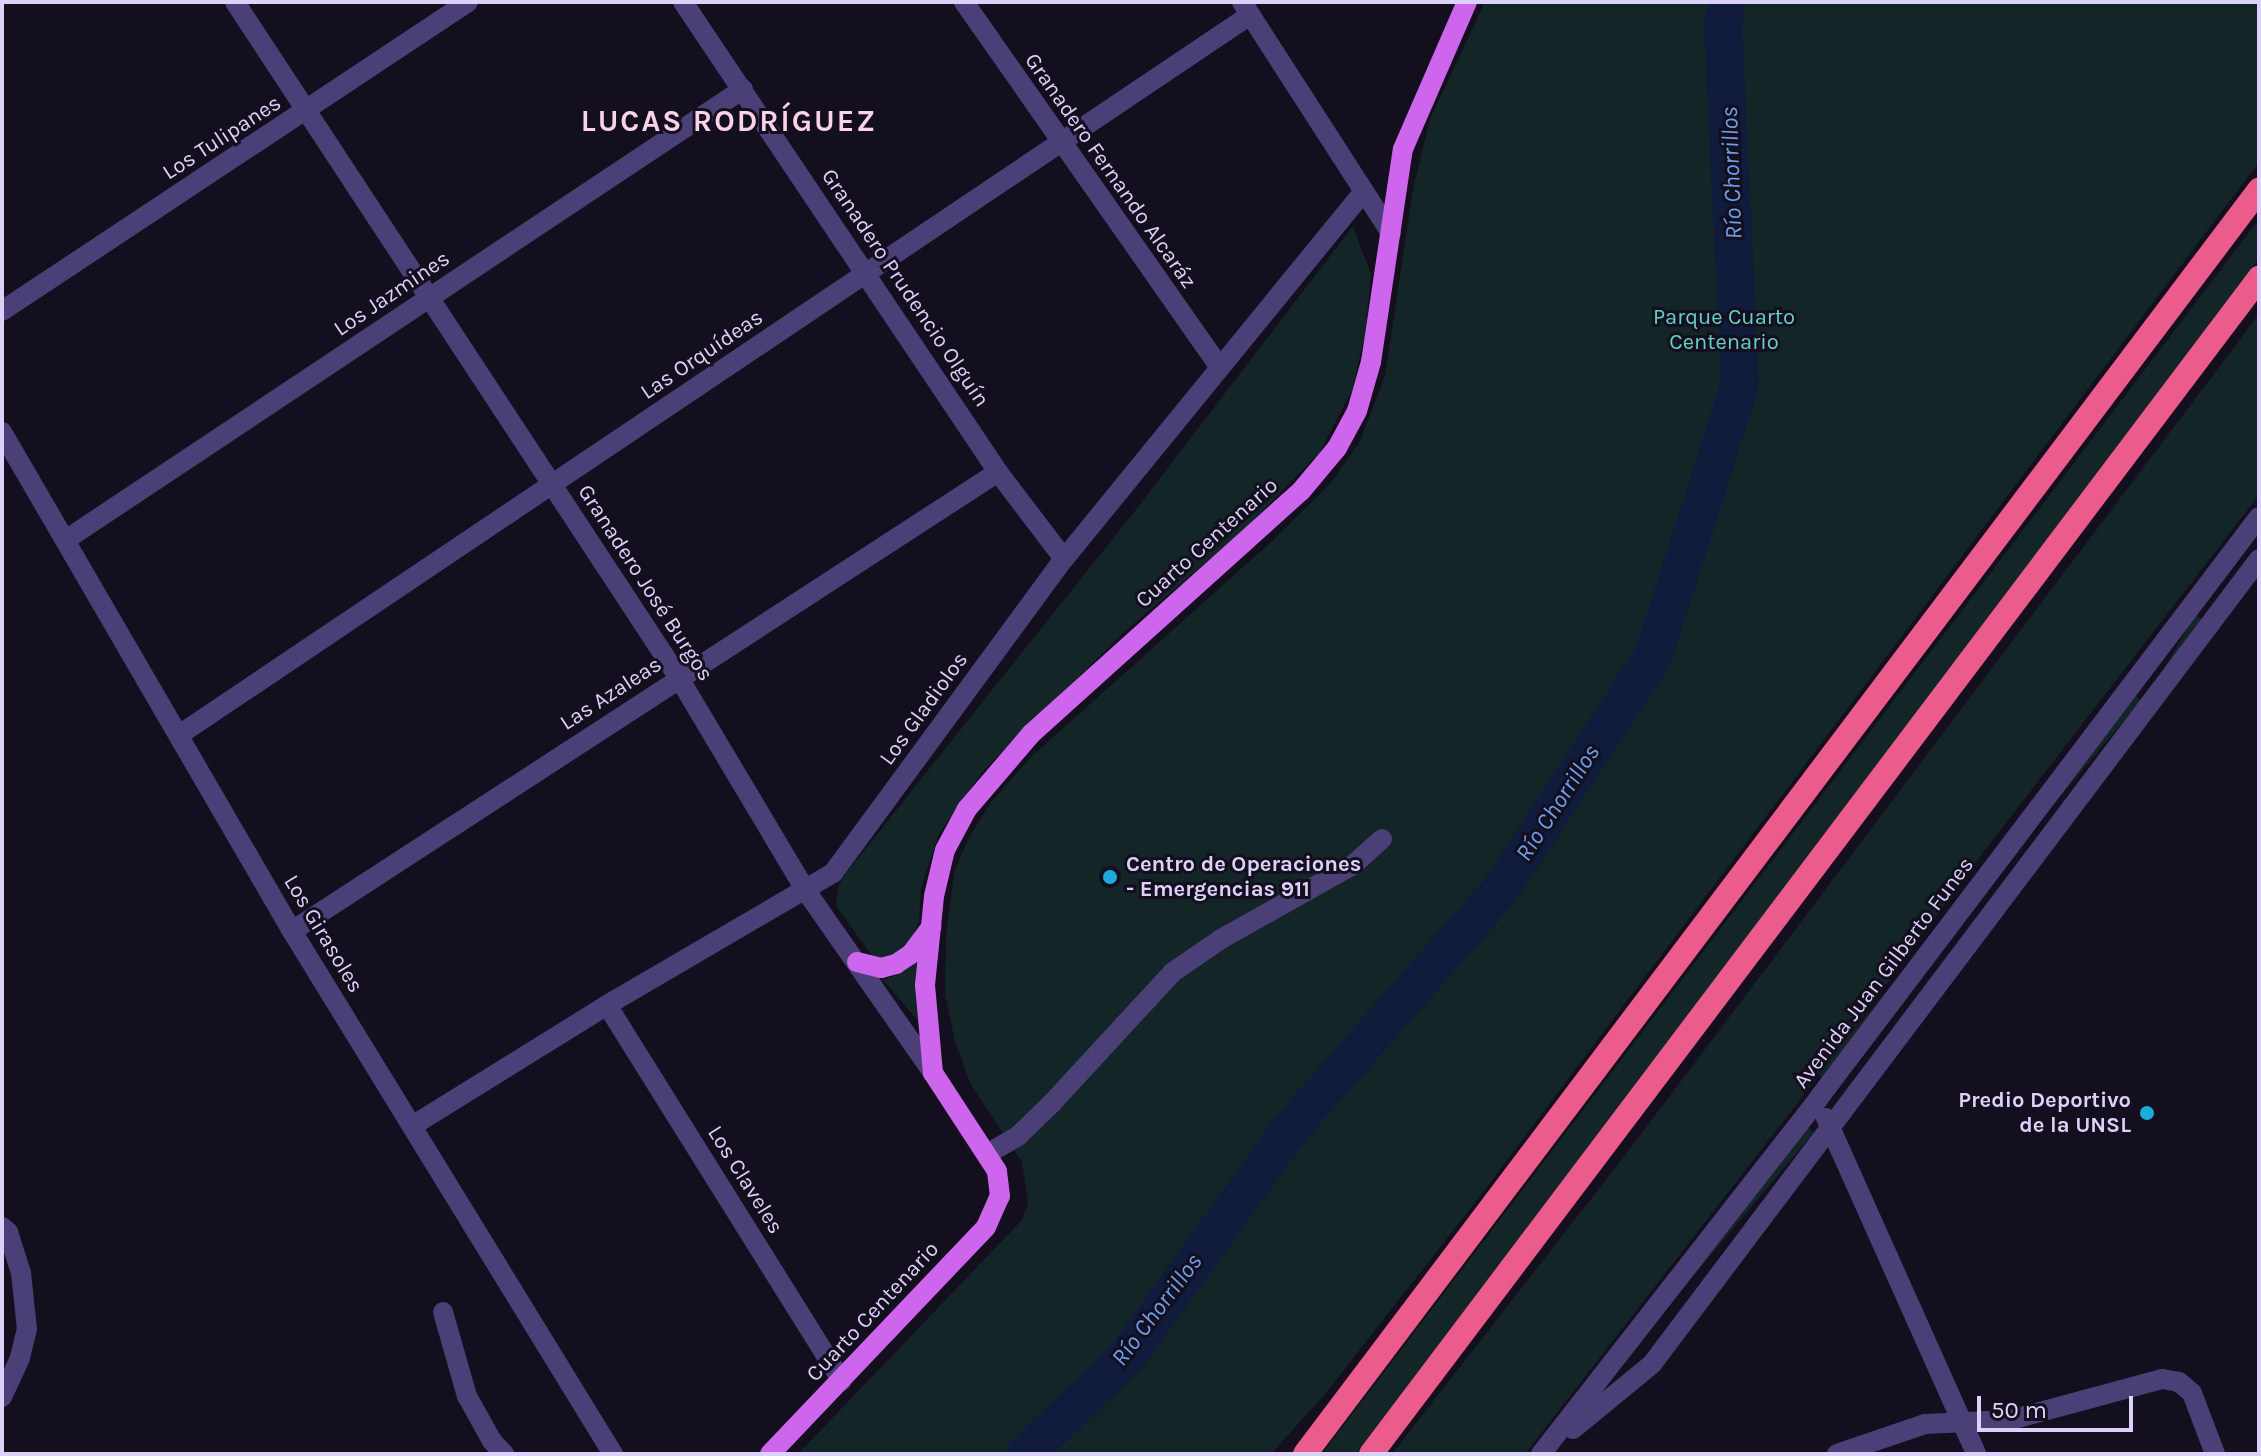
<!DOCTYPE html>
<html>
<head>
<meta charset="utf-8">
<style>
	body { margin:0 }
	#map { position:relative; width:2261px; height:1456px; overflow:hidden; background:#140f1e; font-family:Karla,sans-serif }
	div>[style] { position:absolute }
	.green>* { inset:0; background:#132527; transform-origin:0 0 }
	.river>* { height:38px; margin:-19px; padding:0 19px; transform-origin:19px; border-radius:19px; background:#111b3b }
	.minor>* { height:20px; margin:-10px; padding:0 10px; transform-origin:10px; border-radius:10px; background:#4a4077 }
	.major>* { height:20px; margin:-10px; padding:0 10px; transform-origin:10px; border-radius:10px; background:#cd66ec }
	.highway>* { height:24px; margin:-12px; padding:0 12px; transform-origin:12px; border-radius:12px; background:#eb5b8b }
	.dots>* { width:22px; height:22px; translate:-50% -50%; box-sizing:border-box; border:4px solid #140f1e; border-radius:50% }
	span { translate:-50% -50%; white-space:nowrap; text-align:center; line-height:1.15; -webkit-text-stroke:6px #140f1e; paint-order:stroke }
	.street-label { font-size:22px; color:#dcd2f9 }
	.park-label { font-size:22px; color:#67d0c5 }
	.poi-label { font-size:22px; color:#dcd2f9; font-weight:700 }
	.left { translate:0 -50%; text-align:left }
	.right { translate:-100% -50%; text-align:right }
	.water-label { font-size:24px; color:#6c9fed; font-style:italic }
	.district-label { font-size:30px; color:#fad3e6; font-weight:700; letter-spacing:2px }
	.frame { position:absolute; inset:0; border:4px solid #dcd2f9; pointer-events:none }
	.scale { position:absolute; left:1977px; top:1396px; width:156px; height:36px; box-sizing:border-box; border:4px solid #dcd2f9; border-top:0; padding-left:10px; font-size:24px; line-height:28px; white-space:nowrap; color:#dcd2f9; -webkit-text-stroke:6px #140f1e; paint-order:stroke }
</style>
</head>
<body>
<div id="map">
	<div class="green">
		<i style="clip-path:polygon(1485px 2px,2259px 2px,2259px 162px,1477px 1200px,1325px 1394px,1271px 1454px,798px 1454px,1022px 1220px,1028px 1203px,1022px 1162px,971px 1085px,955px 1042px,945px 994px,946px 937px,954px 873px,968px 839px,991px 802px,1031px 757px,1270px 543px,1329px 485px,1359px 443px,1385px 376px,1413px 189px,1430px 119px)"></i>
		<i style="clip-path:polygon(2259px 219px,2259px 258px,1495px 1273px,1356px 1454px,1322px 1454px)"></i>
		<i style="clip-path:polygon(1353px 226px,1371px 275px,1365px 335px,1352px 390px,1320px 452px,1242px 532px,1123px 633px,983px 771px,939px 834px,921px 888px,919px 921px,913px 938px,895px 957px,873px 957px,836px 906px,838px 887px,843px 877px,1138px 507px)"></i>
		<i style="clip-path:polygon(2259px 314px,2259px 495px,1972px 867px,1841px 1047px,1525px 1454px,1392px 1454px,1626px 1154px)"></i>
		<i style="left:2195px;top:615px;width:8px;height:84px;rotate:30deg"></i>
		<i style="left:2135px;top:695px;width:8px;height:494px;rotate:40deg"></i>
		<i style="clip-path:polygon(917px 956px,916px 989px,918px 1021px,883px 980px,896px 975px)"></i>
		<i style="left:1808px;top:1127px;width:8px;height:294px;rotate:40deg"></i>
	</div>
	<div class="river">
		<i style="left:1026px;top:1454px;width:142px;rotate:-44.1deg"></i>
		<i style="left:1128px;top:1355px;width:281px;rotate:-54.3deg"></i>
		<i style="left:1292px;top:1127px;width:317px;rotate:-48.7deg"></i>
		<i style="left:1501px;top:889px;width:277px;rotate:-56.8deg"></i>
		<i style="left:1653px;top:657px;width:286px;rotate:-72.3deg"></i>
		<i style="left:1740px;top:385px;width:355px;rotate:-92.7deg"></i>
		<i style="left:1723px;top:30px;width:28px;rotate:-84deg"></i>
	</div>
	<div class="minor">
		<i style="left:235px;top:2px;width:809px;rotate:56.7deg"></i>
		<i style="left:679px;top:678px;width:244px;rotate:59.2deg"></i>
		<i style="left:804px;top:888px;width:226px;rotate:55.1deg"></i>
		<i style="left:683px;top:2px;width:566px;rotate:56.17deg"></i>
		<i style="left:998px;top:472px;width:109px;rotate:52.8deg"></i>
		<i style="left:964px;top:2px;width:444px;rotate:55deg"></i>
		<i style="left:1242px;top:2px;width:275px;rotate:57.2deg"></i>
		<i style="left:2px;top:311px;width:559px;rotate:-33.55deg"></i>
		<i style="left:2px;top:432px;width:577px;rotate:59.84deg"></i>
		<i style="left:292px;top:931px;width:614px;rotate:58.46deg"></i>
		<i style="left:67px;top:539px;width:812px;rotate:-33.65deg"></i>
		<i style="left:179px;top:735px;width:1291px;rotate:-33.91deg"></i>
		<i style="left:292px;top:931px;width:842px;rotate:-33.03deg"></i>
		<i style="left:607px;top:1005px;width:443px;rotate:58deg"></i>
		<i style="left:1826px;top:1118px;width:368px;rotate:65.9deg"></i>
		<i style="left:412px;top:1126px;width:229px;rotate:-31.8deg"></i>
		<i style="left:607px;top:1005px;width:262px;rotate:-30.3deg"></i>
		<i style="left:833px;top:873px;width:390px;rotate:-53.7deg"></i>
		<i style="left:1064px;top:559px;width:473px;rotate:-50.8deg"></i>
		<i style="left:987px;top:1154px;width:36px;rotate:-30deg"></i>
		<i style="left:1018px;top:1136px;width:47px;rotate:-44.1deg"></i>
		<i style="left:1052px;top:1103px;width:178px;rotate:-47.3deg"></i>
		<i style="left:1173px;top:972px;width:58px;rotate:-34.5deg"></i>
		<i style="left:1221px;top:939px;width:151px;rotate:-29.3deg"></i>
		<i style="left:1353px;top:865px;width:39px;rotate:-42deg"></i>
		<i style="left:2px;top:1227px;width:8px;rotate:40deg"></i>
		<i style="left:8px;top:1232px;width:43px;rotate:72.4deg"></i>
		<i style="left:21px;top:1273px;width:56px;rotate:83.9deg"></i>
		<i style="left:27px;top:1329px;width:30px;rotate:104deg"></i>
		<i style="left:20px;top:1358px;width:43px;rotate:114.8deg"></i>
		<i style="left:443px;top:1312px;width:87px;rotate:74.1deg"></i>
		<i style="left:467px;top:1396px;width:51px;rotate:60.9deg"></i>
		<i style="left:492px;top:1441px;width:18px;rotate:47deg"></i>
		<i style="left:1573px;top:1429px;width:102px;rotate:-39.4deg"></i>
		<i style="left:1652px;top:1364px;width:1008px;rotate:-52.98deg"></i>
		<i style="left:1541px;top:1454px;width:450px;rotate:-52deg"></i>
		<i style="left:1818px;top:1099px;width:730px;rotate:-52.85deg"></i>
		<i style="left:1837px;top:1454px;width:93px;rotate:-18.8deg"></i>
		<i style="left:1925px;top:1424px;width:85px;rotate:-2.7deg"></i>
		<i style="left:2010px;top:1420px;width:157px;rotate:-15.1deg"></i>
		<i style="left:2162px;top:1379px;width:17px;rotate:10deg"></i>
		<i style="left:2179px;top:1382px;width:17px;rotate:40deg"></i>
		<i style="left:2192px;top:1393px;width:65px;rotate:69.3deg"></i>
	</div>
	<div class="major">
		<i style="left:857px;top:962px;width:25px;rotate:14deg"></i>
		<i style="left:881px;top:968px;width:16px;rotate:-15deg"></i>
		<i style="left:896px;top:964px;width:18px;rotate:-34deg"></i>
		<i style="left:911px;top:954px;width:34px;rotate:-53deg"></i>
		<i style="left:770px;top:1454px;width:313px;rotate:-46.4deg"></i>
		<i style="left:986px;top:1227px;width:34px;rotate:-66deg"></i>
		<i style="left:1000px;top:1196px;width:25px;rotate:-97deg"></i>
		<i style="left:997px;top:1171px;width:117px;rotate:-123.1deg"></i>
		<i style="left:933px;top:1073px;width:88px;rotate:-95.2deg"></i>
		<i style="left:925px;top:985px;width:89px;rotate:-84.2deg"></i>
		<i style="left:934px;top:896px;width:47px;rotate:-76.6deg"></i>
		<i style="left:945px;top:850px;width:47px;rotate:-61.8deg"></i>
		<i style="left:967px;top:809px;width:99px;rotate:-49.5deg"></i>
		<i style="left:1031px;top:734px;width:363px;rotate:-42deg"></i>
		<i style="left:1301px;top:491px;width:56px;rotate:-50.1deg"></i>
		<i style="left:1337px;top:448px;width:42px;rotate:-61.6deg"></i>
		<i style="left:1357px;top:411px;width:51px;rotate:-74.1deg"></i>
		<i style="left:1371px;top:362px;width:215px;rotate:-81.5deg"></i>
		<i style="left:1403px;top:149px;width:160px;rotate:-66.5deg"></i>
	</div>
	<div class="highway">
		<i style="left:1305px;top:1454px;width:1584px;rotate:-52.96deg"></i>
		<i style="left:1371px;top:1454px;width:1474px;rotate:-52.94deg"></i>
	</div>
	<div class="dots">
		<i style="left:1110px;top:877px;background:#1bacdb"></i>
		<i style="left:2147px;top:1113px;background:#1bacdb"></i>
	</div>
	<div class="street-label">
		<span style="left:222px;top:138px;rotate:-33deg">Los Tulipanes</span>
		<span style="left:1110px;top:171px;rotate:55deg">Granadero Fernando Alcaráz</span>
		<span style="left:905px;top:288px;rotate:56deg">Granadero Prudencio Olguín</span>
		<span style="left:392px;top:294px;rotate:-34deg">Los Jazmines</span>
		<span style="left:702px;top:355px;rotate:-34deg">Las Orquídeas</span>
		<span style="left:1207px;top:543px;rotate:-42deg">Cuarto Centenario</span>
		<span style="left:645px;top:583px;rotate:57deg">Granadero José Burgos</span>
		<span style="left:611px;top:694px;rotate:-33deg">Las Azaleas</span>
		<span style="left:924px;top:709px;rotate:-54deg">Los Gladiolos</span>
		<span style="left:323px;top:934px;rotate:59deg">Los Girasoles</span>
		<span style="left:1884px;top:973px;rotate:-53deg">Avenida Juan Gilberto Funes</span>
		<span style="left:745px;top:1180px;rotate:58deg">Los Claveles</span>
		<span style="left:873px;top:1312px;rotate:-47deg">Cuarto Centenario</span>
	</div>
	<div class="park-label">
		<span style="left:1724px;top:330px">Parque Cuarto<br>Centenario</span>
	</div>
	<div class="poi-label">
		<span class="left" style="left:1126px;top:877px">Centro de Operaciones<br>- Emergencias 911</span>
		<span class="right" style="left:2131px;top:1113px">Predio Deportivo<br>de la UNSL</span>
	</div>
	<div class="water-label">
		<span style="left:1732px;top:173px;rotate:-92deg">Río Chorrillos</span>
		<span style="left:1558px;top:803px;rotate:-57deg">Río Chorrillos</span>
		<span style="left:1157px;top:1310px;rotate:-53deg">Río Chorrillos</span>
	</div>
	<div class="district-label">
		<span style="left:729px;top:121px">LUCAS RODRÍGUEZ</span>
	</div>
	<div class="frame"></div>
	<div class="scale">50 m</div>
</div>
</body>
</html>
